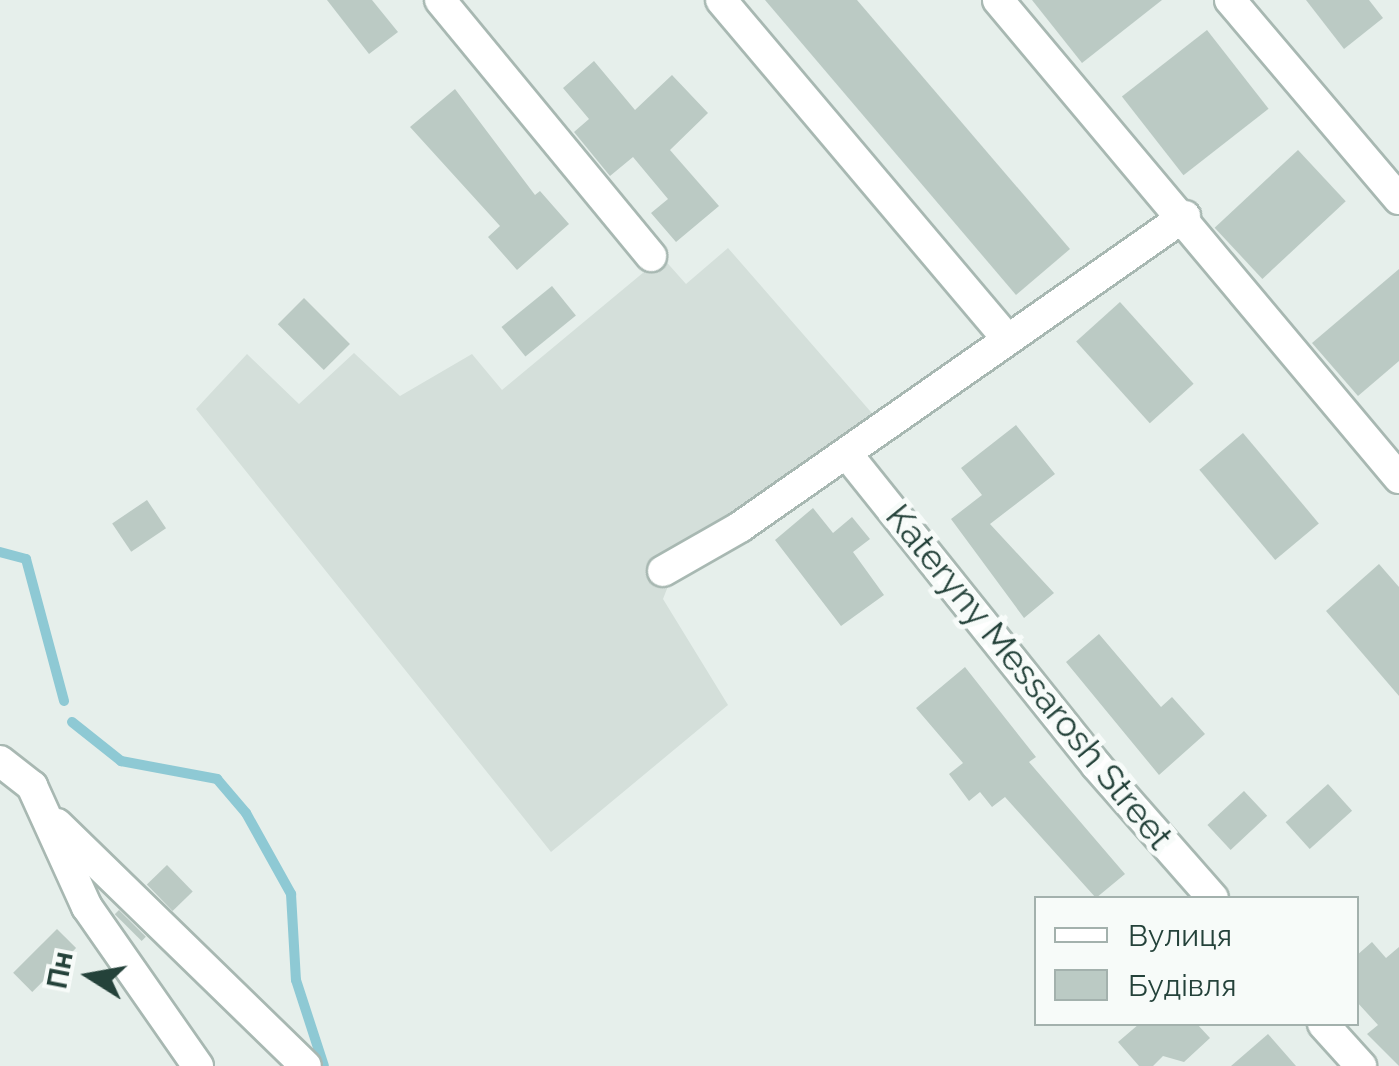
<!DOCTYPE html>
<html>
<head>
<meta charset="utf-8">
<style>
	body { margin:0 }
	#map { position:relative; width:1399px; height:1066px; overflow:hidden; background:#e6efeb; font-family:Raleway,sans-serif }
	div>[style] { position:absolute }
	.built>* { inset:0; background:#d4dfda }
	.stream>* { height:10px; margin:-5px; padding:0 5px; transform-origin:5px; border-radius:5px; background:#8ec9d4 }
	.building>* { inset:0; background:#bbcac4; transform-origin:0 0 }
	.roads { filter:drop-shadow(2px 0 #a8b8b2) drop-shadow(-2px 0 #a8b8b2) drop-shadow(0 2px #a8b8b2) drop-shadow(0 -2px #a8b8b2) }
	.minor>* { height:30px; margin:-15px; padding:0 15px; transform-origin:15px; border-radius:15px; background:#fff }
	span { translate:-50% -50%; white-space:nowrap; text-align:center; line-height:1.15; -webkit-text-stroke:10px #f7fbf9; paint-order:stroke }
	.street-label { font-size:35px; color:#24423a }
	.legend { position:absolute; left:1034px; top:896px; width:325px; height:130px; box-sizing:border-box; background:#f7fbf9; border:2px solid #a3b1ad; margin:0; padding:12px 18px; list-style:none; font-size:30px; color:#24423a }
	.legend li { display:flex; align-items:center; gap:20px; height:50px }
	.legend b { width:50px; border:2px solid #a3b1ad }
	.north { position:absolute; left:40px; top:926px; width:100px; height:100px; -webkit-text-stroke:8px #f7fbf9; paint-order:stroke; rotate:281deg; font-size:28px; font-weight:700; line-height:40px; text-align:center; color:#24423a }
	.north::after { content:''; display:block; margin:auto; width:35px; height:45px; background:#24423a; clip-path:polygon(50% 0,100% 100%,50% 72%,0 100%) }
</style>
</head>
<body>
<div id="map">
	<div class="built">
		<i style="clip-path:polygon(728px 248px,877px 419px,681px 553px,663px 599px,728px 705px,551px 852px,196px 409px,247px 354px,299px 404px,354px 353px,400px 396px,472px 354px,502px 390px,662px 257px,686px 284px)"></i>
	</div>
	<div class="stream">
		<i style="left:0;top:552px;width:27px;rotate:15deg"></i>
		<i style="left:26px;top:559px;width:147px;rotate:75deg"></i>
		<i style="left:72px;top:722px;width:63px;rotate:38.5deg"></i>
		<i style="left:121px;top:761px;width:98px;rotate:10.6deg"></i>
		<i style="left:217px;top:779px;width:45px;rotate:49.5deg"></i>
		<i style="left:246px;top:813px;width:93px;rotate:60.9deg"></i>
		<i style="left:291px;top:894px;width:86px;rotate:86.7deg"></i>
		<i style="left:296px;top:980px;width:90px;rotate:72deg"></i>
	</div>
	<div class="building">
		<i style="clip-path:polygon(327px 0,372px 0,398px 32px,369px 54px)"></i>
		<i style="clip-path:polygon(765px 0,857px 0,1070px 249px,1016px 295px)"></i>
		<i style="clip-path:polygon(1032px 0,1162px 0,1082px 63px)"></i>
		<i style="clip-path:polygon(1306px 0,1369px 0,1383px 18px,1344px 49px)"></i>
		<i style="left:1207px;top:30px;width:100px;height:108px;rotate:52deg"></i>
		<i style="clip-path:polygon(594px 61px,635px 110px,672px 75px,708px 113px,670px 150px,719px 206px,676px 242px,651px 213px,668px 199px,633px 157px,610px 176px,574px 132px,589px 119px,563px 88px)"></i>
		<i style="clip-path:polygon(455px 89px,535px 195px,540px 191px,569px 224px,517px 270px,488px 237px,500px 226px,410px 127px)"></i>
		<i style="left:1298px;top:150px;width:70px;height:114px;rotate:47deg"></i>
		<i style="clip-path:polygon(1399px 269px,1399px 361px,1358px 396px,1312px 343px)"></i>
		<i style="left:552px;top:286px;width:38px;height:65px;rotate:51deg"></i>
		<i style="left:304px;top:298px;width:65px;height:37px;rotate:45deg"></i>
		<i style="left:1120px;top:302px;width:110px;height:59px;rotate:48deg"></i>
		<i style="clip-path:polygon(1016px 425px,1055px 474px,990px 524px,1054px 593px,1024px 618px,951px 519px,982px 495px,961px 468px)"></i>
		<i style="left:1243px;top:433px;width:118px;height:57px;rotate:50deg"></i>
		<i style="left:147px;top:500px;width:34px;height:42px;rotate:56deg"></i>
		<i style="clip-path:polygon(813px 508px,833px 533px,852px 517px,870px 539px,853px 552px,884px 595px,841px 626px,775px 540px)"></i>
		<i style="clip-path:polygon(1379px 564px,1399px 587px,1399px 696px,1326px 611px)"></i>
		<i style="clip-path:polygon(1099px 634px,1161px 707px,1172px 697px,1205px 734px,1159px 775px,1066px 662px)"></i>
		<i style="clip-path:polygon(965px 667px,1036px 757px,1029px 762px,1125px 874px,1096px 898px,1005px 797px,992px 807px,980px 792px,969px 801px,949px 774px,963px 763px,916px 708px)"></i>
		<i style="left:1328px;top:784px;width:36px;height:57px;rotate:48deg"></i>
		<i style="left:1244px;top:791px;width:34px;height:50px;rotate:47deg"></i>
		<i style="left:167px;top:865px;width:37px;height:28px;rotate:46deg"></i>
		<i style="left:119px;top:910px;width:38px;height:6px;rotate:45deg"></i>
		<i style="left:57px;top:929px;width:27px;height:62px;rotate:45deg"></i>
		<i style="clip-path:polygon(1372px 942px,1386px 958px,1399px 947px,1399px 1066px,1367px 1034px,1378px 1025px,1356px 1001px,1356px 956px)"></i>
		<i style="clip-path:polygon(1139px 1024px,1197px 1024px,1210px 1038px,1184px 1062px,1163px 1056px,1153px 1066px,1139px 1066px,1118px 1042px)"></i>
		<i style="clip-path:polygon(1268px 1034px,1296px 1066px,1231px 1066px)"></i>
	</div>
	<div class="roads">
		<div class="minor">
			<i style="left:440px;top:0;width:332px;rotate:50.5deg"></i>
			<i style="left:721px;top:0;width:443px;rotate:49.8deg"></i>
			<i style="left:998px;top:0;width:624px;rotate:50.01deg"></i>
			<i style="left:1230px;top:0;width:261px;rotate:49.7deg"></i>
			<i style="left:847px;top:454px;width:398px;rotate:51.3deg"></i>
			<i style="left:1096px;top:765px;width:177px;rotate:48.7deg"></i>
			<i style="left:663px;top:571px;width:89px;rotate:-29.7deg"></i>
			<i style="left:740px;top:527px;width:543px;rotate:-34.95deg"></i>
			<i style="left:0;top:761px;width:41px;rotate:38deg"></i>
			<i style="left:32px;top:786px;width:133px;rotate:65.6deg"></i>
			<i style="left:87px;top:907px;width:194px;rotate:55.1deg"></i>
			<i style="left:57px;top:824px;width:347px;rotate:44.2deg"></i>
			<i style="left:1323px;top:1024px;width:57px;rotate:47.9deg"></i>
		</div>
	</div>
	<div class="street-label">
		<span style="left:1029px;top:677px;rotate:51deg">Kateryny Messarosh Street</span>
	</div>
	<ul class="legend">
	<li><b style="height:12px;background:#fff"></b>Вулиця</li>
	<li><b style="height:28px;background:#bbcac4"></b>Будівля</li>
	</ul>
	<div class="north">Пн</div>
</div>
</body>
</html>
